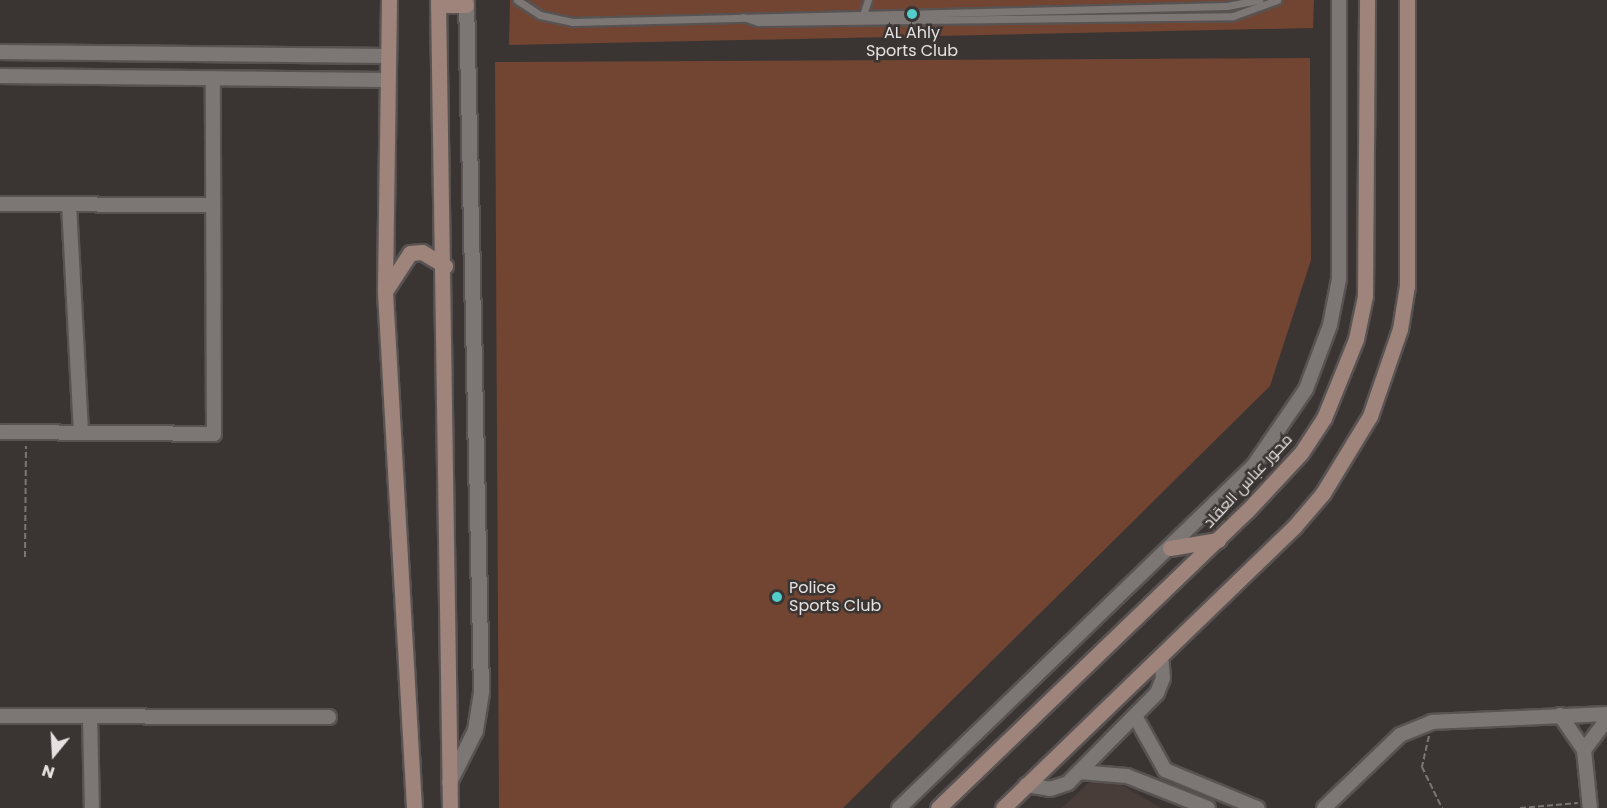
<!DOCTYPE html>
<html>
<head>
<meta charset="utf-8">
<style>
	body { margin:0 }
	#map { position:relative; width:1607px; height:808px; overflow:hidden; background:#3a3533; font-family:Poppins,Cairo,sans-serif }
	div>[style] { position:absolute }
	.built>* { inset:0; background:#483d38 }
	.green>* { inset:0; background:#724532 }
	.path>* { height:2px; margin-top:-1px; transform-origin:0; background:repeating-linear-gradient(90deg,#7c7776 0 6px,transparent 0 9px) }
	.roads { filter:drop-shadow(2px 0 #585352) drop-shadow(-2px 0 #585352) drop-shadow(0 2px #585352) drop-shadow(0 -2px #585352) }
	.service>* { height:7px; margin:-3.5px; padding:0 3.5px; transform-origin:3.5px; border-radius:3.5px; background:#7c7775 }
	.minor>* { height:14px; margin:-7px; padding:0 7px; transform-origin:7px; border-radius:7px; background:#7c7775 }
	.tertiary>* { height:15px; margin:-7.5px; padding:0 7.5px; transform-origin:7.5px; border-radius:7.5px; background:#7c7775 }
	.secondary>* { height:15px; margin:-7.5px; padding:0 7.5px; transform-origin:7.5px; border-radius:7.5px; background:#9e847a }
	.dots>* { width:16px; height:16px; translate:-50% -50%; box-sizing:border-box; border:3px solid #3a3533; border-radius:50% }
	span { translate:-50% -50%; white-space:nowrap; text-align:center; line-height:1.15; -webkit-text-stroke:5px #3a3533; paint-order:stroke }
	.poi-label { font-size:16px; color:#e5e2e1 }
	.left { translate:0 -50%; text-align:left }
	.street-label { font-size:16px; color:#e5e2e1 }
	.north { position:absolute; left:24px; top:724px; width:60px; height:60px; -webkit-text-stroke:4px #3a3533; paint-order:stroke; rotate:198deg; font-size:16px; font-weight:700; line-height:24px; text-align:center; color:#e5e2e1 }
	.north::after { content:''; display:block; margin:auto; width:21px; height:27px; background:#e5e2e1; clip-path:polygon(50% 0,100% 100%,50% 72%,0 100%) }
</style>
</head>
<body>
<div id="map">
	<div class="built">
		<i style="clip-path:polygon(1100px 772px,1161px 808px,1062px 808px)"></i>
	</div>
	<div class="green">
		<i style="clip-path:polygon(510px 0,1314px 0,1313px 28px,509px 45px)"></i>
		<i style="clip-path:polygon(1310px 58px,1311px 260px,1270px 386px,843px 808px,499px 808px,495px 62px)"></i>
	</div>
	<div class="path">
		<i style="left:25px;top:557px;width:111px;rotate:-89.5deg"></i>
		<i style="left:1429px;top:736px;width:32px;rotate:103deg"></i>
		<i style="left:1422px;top:767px;width:46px;rotate:64deg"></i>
		<i style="left:1520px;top:808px;width:58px;rotate:-4.9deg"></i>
	</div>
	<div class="roads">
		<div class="service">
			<i style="left:517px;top:0;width:27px;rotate:33deg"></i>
			<i style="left:540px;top:15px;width:33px;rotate:12deg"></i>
			<i style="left:572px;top:22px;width:655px;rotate:-1.4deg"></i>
			<i style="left:1227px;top:6px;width:33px;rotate:-11deg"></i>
			<i style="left:864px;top:12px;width:13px;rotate:-72deg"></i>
			<i style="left:743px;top:17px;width:16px;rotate:18deg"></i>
			<i style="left:758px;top:22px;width:475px;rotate:-0.7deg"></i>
			<i style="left:1233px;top:16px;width:47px;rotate:-20deg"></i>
		</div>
		<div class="minor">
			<i style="left:0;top:52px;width:388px;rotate:0.6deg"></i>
			<i style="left:0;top:76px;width:387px;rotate:0.6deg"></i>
			<i style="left:0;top:204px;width:213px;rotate:0.3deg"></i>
			<i style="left:69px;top:204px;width:229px;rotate:87deg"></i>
			<i style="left:0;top:432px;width:214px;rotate:0.5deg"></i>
			<i style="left:214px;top:434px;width:356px;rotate:-90.2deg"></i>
			<i style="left:1560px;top:715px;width:42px;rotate:55.6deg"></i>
			<i style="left:1584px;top:750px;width:58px;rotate:84.1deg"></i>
			<i style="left:0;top:716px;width:329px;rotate:0.2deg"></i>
			<i style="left:90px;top:716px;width:92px;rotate:88.8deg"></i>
			<i style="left:1135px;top:716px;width:62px;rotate:60.9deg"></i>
			<i style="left:1165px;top:770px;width:100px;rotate:22.4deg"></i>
			<i style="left:1584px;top:750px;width:38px;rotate:-53deg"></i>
			<i style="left:1079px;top:772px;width:48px;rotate:4.8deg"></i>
			<i style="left:1127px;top:776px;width:87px;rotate:21.6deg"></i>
			<i style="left:1026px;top:785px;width:24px;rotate:9deg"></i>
			<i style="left:1050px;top:789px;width:19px;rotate:-18deg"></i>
			<i style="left:1068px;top:783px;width:127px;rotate:-45.3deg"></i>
			<i style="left:1157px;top:693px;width:16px;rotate:-68deg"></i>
			<i style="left:1163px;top:678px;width:22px;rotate:-95deg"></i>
			<i style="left:899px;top:808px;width:494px;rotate:-44deg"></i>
			<i style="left:1254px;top:465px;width:92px;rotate:-55.6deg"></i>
			<i style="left:1306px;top:389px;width:68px;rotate:-69.4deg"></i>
			<i style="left:1330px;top:325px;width:47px;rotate:-78.9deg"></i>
			<i style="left:1339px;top:279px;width:279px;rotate:-90deg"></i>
			<i style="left:1324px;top:808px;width:105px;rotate:-43.8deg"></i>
			<i style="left:1400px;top:735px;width:35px;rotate:-22deg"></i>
			<i style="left:1432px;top:722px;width:175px;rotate:-2.6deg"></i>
		</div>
		<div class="tertiary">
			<i style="left:449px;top:782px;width:58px;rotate:-63.4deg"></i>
			<i style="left:475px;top:730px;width:39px;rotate:-81deg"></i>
			<i style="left:481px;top:691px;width:691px;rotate:-91.24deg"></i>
		</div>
		<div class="secondary">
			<i style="left:389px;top:0;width:292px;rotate:90.8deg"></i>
			<i style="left:385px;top:292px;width:517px;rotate:86.78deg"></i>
			<i style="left:438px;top:0;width:808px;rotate:89.15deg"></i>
			<i style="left:438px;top:5px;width:28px"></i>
			<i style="left:386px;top:290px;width:44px;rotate:-57deg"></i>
			<i style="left:410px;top:253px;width:12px;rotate:-5deg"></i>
			<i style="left:422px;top:252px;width:27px;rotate:31deg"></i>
			<i style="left:1170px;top:548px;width:49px;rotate:-9.5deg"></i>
			<i style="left:938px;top:808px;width:429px;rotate:-43.9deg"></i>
			<i style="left:1247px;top:511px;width:79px;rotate:-47deg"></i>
			<i style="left:1301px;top:453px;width:42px;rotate:-56.7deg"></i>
			<i style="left:1324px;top:418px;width:85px;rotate:-67.9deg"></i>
			<i style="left:1356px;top:339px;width:44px;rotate:-78.2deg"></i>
			<i style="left:1365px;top:296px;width:296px;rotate:-89.6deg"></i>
			<i style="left:1003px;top:808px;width:405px;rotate:-44deg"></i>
			<i style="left:1294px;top:527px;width:45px;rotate:-49.5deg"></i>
			<i style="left:1323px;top:493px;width:90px;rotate:-58.6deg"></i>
			<i style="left:1370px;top:416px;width:92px;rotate:-71deg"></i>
			<i style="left:1400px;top:329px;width:44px;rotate:-80.8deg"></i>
			<i style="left:1407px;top:286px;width:286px;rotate:-90deg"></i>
		</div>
	</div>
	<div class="dots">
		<i style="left:912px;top:14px;background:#53cdcb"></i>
		<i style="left:777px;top:597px;background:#53cdcb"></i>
	</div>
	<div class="poi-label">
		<span style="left:912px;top:42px">AL Ahly<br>Sports Club</span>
		<span class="left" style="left:789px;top:597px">Police<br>Sports Club</span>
	</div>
	<div class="street-label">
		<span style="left:1248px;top:481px;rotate:-47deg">محور عباس العقاد</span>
	</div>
	<div class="north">N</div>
</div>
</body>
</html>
